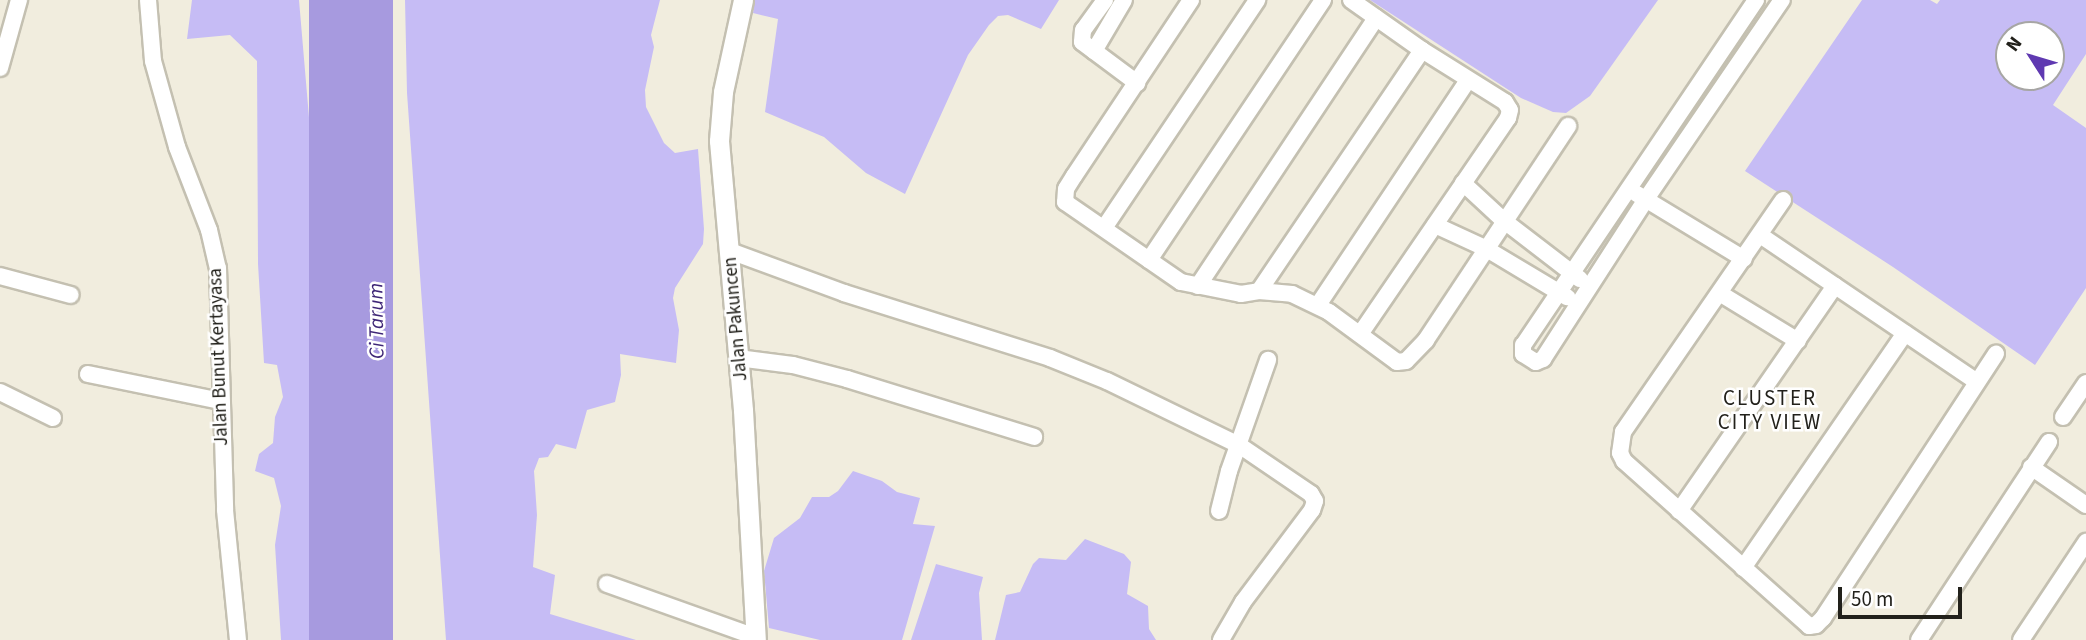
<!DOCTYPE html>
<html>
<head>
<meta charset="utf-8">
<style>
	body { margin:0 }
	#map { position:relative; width:2086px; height:640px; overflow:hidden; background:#f1edde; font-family:"Source Sans 3",sans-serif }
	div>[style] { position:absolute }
	.green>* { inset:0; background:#c6bcf5 }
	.water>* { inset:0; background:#a79adf; transform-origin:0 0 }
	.roads { filter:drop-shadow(2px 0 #c4c0b1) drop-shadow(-2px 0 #c4c0b1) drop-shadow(0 2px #c4c0b1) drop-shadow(0 -2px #c4c0b1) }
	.minor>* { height:16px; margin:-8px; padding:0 8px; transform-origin:8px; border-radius:8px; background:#fff }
	.tertiary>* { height:19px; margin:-9.5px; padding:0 9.5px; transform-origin:9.5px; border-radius:9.5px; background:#fff }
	span { translate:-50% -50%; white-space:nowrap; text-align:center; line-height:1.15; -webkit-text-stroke:5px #fff; paint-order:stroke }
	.street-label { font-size:19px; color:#22211b }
	.water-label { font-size:21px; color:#3e2676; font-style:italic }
	.neighbourhood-label { font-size:21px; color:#22211b; letter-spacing:2px }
	.north { position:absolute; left:1995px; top:21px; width:70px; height:70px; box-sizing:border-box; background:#fff; border:2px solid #a7a6a4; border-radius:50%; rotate:307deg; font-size:19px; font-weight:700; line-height:28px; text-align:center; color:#22211b }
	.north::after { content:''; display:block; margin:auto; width:24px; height:32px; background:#5f39b1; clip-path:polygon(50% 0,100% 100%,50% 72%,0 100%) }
	.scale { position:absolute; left:1838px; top:587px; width:124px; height:32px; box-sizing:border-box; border:4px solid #22211b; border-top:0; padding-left:9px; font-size:21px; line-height:24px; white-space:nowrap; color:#22211b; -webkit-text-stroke:5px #fff; paint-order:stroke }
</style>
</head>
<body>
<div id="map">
	<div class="green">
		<i style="clip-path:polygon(192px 0,299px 0,318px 223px,346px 640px,281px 640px,275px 545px,281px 506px,274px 478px,255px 471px,259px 454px,273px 443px,275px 417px,283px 397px,277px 365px,264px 363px,258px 264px,257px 61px,230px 35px,187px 39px)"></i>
		<i style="clip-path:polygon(405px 0,660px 0,651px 35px,654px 47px,645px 90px,646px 107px,664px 143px,675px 153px,698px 149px,704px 229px,703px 244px,675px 288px,673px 298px,679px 330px,676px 363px,620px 354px,621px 375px,615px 402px,587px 410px,576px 449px,556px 444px,548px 457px,539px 458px,534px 471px,537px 515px,533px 567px,555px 575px,550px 614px,636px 640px,446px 640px,407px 93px)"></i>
		<i style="clip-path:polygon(755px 0,1059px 0,1041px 29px,1008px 15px,998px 16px,989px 25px,968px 55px,905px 194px,866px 173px,824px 137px,765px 112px,778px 19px,753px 13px)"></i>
		<i style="clip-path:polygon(1370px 0,1658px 0,1590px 96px,1566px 113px,1553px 112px,1521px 98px)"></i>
		<i style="clip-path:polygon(evenodd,1862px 0,1930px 0,1937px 4px,1940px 0,2086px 0,2086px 54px,2053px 105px,2086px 128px,2086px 288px,2035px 365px,1893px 267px,1745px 171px,1862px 0,2009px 35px,2051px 35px,2051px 77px,2009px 77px,2009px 35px)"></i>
		<i style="clip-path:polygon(853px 471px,882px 481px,897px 492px,920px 498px,913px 524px,935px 526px,902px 640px,820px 640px,769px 628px,764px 571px,774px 538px,800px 518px,812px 497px,829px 497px,838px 491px)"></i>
		<i style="clip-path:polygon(1085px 539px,1124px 554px,1131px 562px,1127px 594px,1148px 606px,1149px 629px,1156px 640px,995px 640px,1006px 595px,1020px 592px,1033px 564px,1039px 558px,1066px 560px)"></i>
		<i style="clip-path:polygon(936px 564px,983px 577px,979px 593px,982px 640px,911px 640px)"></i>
	</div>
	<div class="water">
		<i style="left:309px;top:0;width:84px;height:642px"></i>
	</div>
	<div class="roads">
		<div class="minor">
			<i style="left:148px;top:0;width:61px;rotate:85.3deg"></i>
			<i style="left:153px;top:61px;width:89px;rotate:74.4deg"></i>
			<i style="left:177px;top:147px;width:89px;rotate:68.9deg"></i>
			<i style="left:209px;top:230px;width:39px;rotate:77deg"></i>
			<i style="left:218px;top:268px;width:242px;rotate:88.3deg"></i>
			<i style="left:225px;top:510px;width:131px;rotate:84.3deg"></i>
			<i style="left:1105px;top:0;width:37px;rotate:126deg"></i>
			<i style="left:1083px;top:30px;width:12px;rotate:95deg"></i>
			<i style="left:1082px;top:42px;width:69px;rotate:36.7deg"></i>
			<i style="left:1191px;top:0;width:211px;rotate:123.6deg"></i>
			<i style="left:1074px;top:176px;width:15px;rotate:122deg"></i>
			<i style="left:1066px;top:189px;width:13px;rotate:94deg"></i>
			<i style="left:1065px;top:202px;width:141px;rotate:34.6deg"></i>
			<i style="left:1181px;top:282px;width:61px;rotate:11.3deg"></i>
			<i style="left:1241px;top:294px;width:18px;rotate:-9deg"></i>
			<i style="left:1259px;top:291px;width:33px;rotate:5deg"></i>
			<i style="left:1292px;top:294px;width:41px;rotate:25.9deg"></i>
			<i style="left:1329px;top:312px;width:84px;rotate:36.3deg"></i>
			<i style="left:1397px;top:362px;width:9px;rotate:-6deg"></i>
			<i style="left:1406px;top:361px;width:29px;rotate:-46deg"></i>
			<i style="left:1426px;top:340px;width:257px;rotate:-56.4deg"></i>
			<i style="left:1351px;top:0;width:87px;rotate:35.2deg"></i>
			<i style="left:1422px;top:50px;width:98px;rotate:32.1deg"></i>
			<i style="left:1505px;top:102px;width:9px;rotate:58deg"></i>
			<i style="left:1510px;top:110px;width:8px;rotate:104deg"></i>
			<i style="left:1508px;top:118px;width:262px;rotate:124.4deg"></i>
			<i style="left:1756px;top:0;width:416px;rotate:124deg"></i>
			<i style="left:1523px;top:345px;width:9px;rotate:90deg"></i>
			<i style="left:1523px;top:354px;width:15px;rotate:32deg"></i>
			<i style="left:1536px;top:362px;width:8px;rotate:-23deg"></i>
			<i style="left:1543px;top:359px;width:190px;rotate:-57.2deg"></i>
			<i style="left:1646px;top:199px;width:241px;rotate:-55.7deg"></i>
			<i style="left:1094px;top:51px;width:59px;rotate:-59.5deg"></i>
			<i style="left:0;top:68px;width:71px;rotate:-74.4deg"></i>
			<i style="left:1463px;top:183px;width:54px;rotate:42.8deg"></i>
			<i style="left:1503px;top:220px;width:97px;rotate:37.5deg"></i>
			<i style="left:1637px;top:194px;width:125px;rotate:31.3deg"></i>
			<i style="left:1783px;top:200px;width:282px;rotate:124.6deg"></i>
			<i style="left:1623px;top:432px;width:21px;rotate:98deg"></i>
			<i style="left:1620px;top:453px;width:9px;rotate:63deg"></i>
			<i style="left:1624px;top:461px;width:248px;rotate:41.7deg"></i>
			<i style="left:1809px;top:626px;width:7px;rotate:-8deg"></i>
			<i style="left:1816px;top:625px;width:10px;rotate:-45deg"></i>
			<i style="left:1823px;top:618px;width:316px;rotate:-56.8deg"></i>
			<i style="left:1435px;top:225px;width:55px;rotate:24.7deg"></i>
			<i style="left:1485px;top:248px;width:96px;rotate:30.9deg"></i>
			<i style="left:1104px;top:228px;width:275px;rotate:-56.1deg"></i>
			<i style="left:1760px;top:235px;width:262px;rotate:34.1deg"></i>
			<i style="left:730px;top:251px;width:121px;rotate:20.2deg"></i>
			<i style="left:844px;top:293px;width:216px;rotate:17.5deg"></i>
			<i style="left:1050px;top:358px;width:61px;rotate:22deg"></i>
			<i style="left:1107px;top:381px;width:147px;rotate:25.9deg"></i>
			<i style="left:1239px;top:445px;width:87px;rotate:34.2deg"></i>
			<i style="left:1311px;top:494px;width:8px;rotate:60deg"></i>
			<i style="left:1315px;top:501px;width:9px;rotate:108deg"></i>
			<i style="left:1312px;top:510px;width:115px;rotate:126.9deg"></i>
			<i style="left:1243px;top:602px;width:44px;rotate:120.1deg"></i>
			<i style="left:1149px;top:260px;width:313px;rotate:-56.2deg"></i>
			<i style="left:0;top:276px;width:73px;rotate:15deg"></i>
			<i style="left:1198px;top:286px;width:322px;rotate:-56.4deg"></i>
			<i style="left:1259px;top:291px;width:291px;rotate:-55.9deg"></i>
			<i style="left:1721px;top:294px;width:90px;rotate:31.4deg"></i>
			<i style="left:1318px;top:305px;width:270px;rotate:-56.3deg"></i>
			<i style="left:738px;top:358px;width:55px;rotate:7.3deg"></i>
			<i style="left:793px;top:365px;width:56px;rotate:14.5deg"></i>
			<i style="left:847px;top:379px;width:196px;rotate:17.2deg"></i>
			<i style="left:88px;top:374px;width:136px;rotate:11.5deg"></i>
			<i style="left:0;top:392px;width:59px;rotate:26.1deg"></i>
			<i style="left:2063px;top:417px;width:41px;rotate:-55.9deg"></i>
			<i style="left:2031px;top:467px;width:67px;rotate:34.6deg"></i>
			<i style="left:1219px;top:511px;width:41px;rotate:-76deg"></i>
			<i style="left:1229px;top:471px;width:118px;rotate:-70.6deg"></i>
			<i style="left:1679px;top:511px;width:274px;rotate:-55.3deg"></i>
			<i style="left:1743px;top:568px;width:285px;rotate:-55.4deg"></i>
			<i style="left:607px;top:584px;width:158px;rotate:19.6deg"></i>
			<i style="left:1919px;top:640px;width:237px;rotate:-56.7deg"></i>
			<i style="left:2021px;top:640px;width:118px;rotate:-56.4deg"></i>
		</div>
		<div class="tertiary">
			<i style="left:743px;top:0;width:94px;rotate:102.3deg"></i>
			<i style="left:723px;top:92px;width:49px;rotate:94.7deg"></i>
			<i style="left:719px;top:141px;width:270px;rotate:84.9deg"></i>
			<i style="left:743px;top:410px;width:230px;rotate:86.8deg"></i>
		</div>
	</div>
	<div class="street-label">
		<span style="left:736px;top:319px;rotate:-95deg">Jalan Pakuncen</span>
		<span style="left:219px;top:357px;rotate:-92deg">Jalan Bunut Kertayasa</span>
	</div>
	<div class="water-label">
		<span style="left:376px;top:321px;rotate:-91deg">Ci Tarum</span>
	</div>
	<div class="neighbourhood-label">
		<span style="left:1770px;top:410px">CLUSTER<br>CITY VIEW</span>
	</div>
	<div class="north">N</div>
	<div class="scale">50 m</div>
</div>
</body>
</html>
